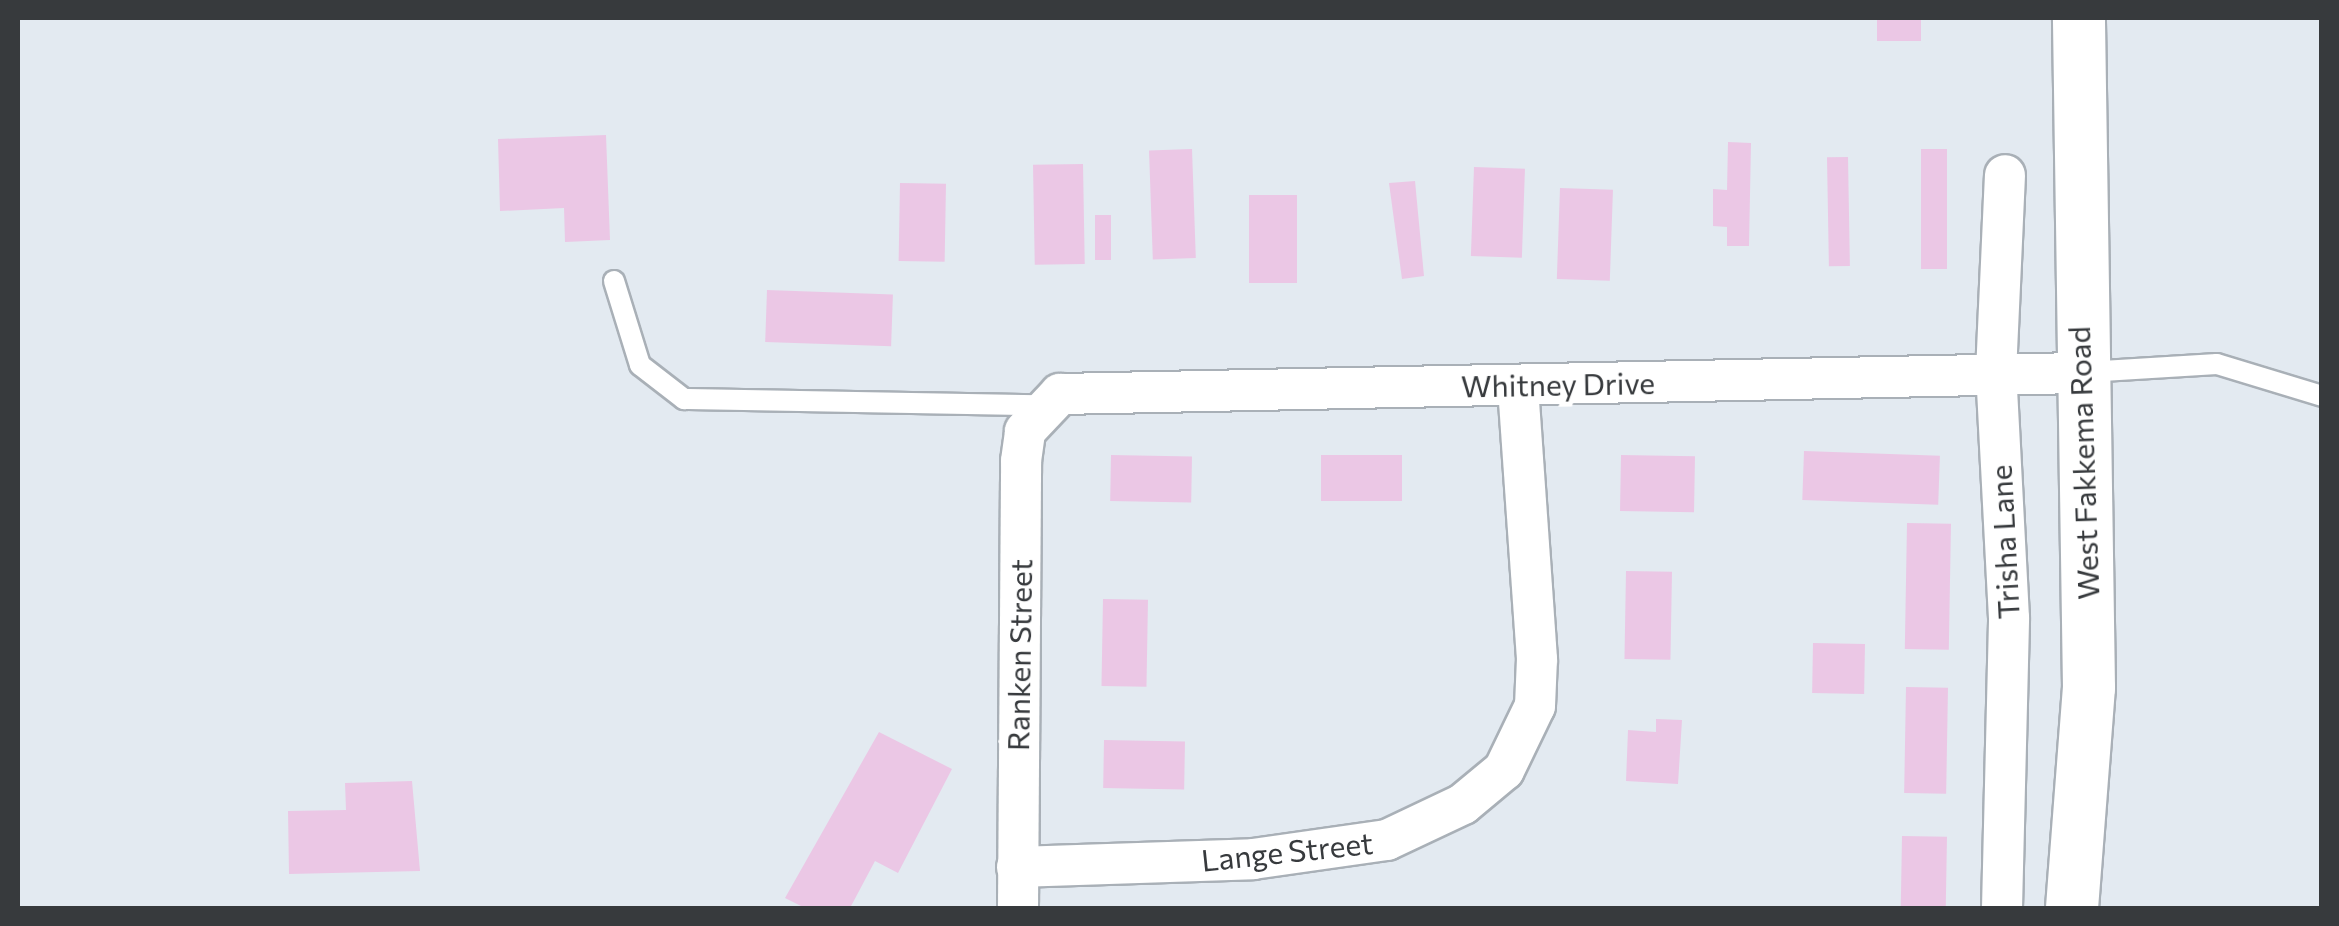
<!DOCTYPE html>
<html>
<head>
<meta charset="utf-8">
<style>
	body { margin:0 }
	#map { position:relative; width:2339px; height:926px; overflow:hidden; background:#e3eaf1; font-family:Commissioner,sans-serif }
	div>[style] { position:absolute }
	.building>* { inset:0; background:#ebc7e5; transform-origin:0 0 }
	.roads { filter:drop-shadow(2px 0 #a9b0b7) drop-shadow(-2px 0 #a9b0b7) drop-shadow(0 2px #a9b0b7) drop-shadow(0 -2px #a9b0b7) }
	.service>* { height:20px; margin:-10px; padding:0 10px; transform-origin:10px; border-radius:10px; background:#fff }
	.minor>* { height:40px; margin:-20px; padding:0 20px; transform-origin:20px; border-radius:20px; background:#fff }
	.tertiary>* { height:52px; margin:-26px; padding:0 26px; transform-origin:26px; border-radius:26px; background:#fff }
	span { translate:-50% -50%; white-space:nowrap; text-align:center; line-height:1.15; -webkit-text-stroke:10px #fff; paint-order:stroke }
	.street-label { font-size:30px; color:#373a3d }
	.frame { position:absolute; inset:0; border:20px solid #373a3d; pointer-events:none }
</style>
</head>
<body>
<div id="map">
	<div class="building">
		<i style="left:1877px;top:18px;width:44px;height:23px"></i>
		<i style="clip-path:polygon(606px 135px,610px 240px,565px 242px,564px 208px,500px 211px,498px 139px)"></i>
		<i style="clip-path:polygon(1728px 142px,1751px 143px,1749px 246px,1727px 246px,1727px 227px,1713px 226px,1713px 189px,1727px 190px)"></i>
		<i style="left:1192px;top:149px;width:109px;height:43px;rotate:88deg"></i>
		<i style="left:1921px;top:149px;width:26px;height:120px"></i>
		<i style="left:1848px;top:157px;width:109px;height:21px;rotate:89deg"></i>
		<i style="left:1083px;top:164px;width:100px;height:50px;rotate:89deg"></i>
		<i style="left:1474px;top:167px;width:51px;height:89px;rotate:2deg"></i>
		<i style="clip-path:polygon(1415px 181px,1424px 276px,1402px 279px,1389px 183px)"></i>
		<i style="left:900px;top:183px;width:46px;height:78px;rotate:1deg"></i>
		<i style="left:1560px;top:188px;width:53px;height:91px;rotate:2deg"></i>
		<i style="left:1249px;top:195px;width:48px;height:88px"></i>
		<i style="left:1095px;top:215px;width:16px;height:45px"></i>
		<i style="left:767px;top:290px;width:126px;height:52px;rotate:2deg"></i>
		<i style="left:1804px;top:451px;width:136px;height:49px;rotate:2deg"></i>
		<i style="left:1111px;top:455px;width:81px;height:46px;rotate:1deg"></i>
		<i style="left:1321px;top:455px;width:81px;height:46px"></i>
		<i style="left:1621px;top:455px;width:74px;height:56px;rotate:1deg"></i>
		<i style="left:1907px;top:523px;width:44px;height:126px;rotate:1deg"></i>
		<i style="left:1626px;top:571px;width:46px;height:88px;rotate:1deg"></i>
		<i style="left:1103px;top:599px;width:45px;height:87px;rotate:1deg"></i>
		<i style="left:1813px;top:643px;width:52px;height:50px;rotate:1deg"></i>
		<i style="left:1906px;top:687px;width:42px;height:106px;rotate:1deg"></i>
		<i style="clip-path:polygon(1656px 719px,1682px 720px,1678px 784px,1626px 781px,1628px 730px,1656px 732px)"></i>
		<i style="clip-path:polygon(879px 732px,952px 769px,898px 873px,875px 861px,850px 908px,805px 908px,785px 898px)"></i>
		<i style="left:1104px;top:740px;width:81px;height:48px;rotate:1deg"></i>
		<i style="clip-path:polygon(412px 781px,420px 871px,289px 874px,288px 811px,346px 810px,345px 783px)"></i>
		<i style="left:1902px;top:836px;width:45px;height:72px;rotate:1deg"></i>
	</div>
	<div class="roads">
		<div class="service">
			<i style="left:614px;top:281px;width:88px;rotate:72.8deg"></i>
			<i style="left:640px;top:365px;width:56px;rotate:37.7deg"></i>
			<i style="left:684px;top:399px;width:357px;rotate:1deg"></i>
			<i style="left:2086px;top:372px;width:131px;rotate:-3.5deg"></i>
			<i style="left:2217px;top:364px;width:110px;rotate:16.9deg"></i>
		</div>
		<div class="minor">
			<i style="left:1017px;top:867px;width:236px;rotate:-1.9deg"></i>
			<i style="left:1253px;top:859px;width:135px;rotate:-8.1deg"></i>
			<i style="left:1387px;top:840px;width:84px;rotate:-25.3deg"></i>
			<i style="left:1463px;top:804px;width:53px;rotate:-39.7deg"></i>
			<i style="left:1504px;top:770px;width:71px;rotate:-64.2deg"></i>
			<i style="left:1535px;top:706px;width:47px;rotate:-87.6deg"></i>
			<i style="left:1537px;top:659px;width:274px;rotate:-94deg"></i>
			<i style="left:1018px;top:908px;width:447px;rotate:-89.6deg"></i>
			<i style="left:1021px;top:461px;width:30px;rotate:-82deg"></i>
			<i style="left:1025px;top:431px;width:51px;rotate:-46.6deg"></i>
			<i style="left:1060px;top:394px;width:1019px;rotate:-1.18deg"></i>
			<i style="left:2002px;top:908px;width:290px;rotate:-88.6deg"></i>
			<i style="left:2009px;top:618px;width:245px;rotate:-93deg"></i>
			<i style="left:1996px;top:373px;width:198px;rotate:-87.4deg"></i>
		</div>
		<div class="tertiary">
			<i style="left:2072px;top:908px;width:221px;rotate:-85.6deg"></i>
			<i style="left:2089px;top:688px;width:670px;rotate:-90.86deg"></i>
		</div>
	</div>
	<div class="street-label">
		<span style="left:1558px;top:384px;rotate:-1deg">Whitney Drive</span>
		<span style="left:2083px;top:463px;rotate:-92deg">West Fakkema Road</span>
		<span style="left:2004px;top:542px;rotate:-93deg">Trisha Lane</span>
		<span style="left:1019px;top:655px;rotate:-89deg">Ranken Street</span>
		<span style="left:1287px;top:851px;rotate:-6deg">Lange Street</span>
	</div>
	<div class="frame"></div>
</div>
</body>
</html>
